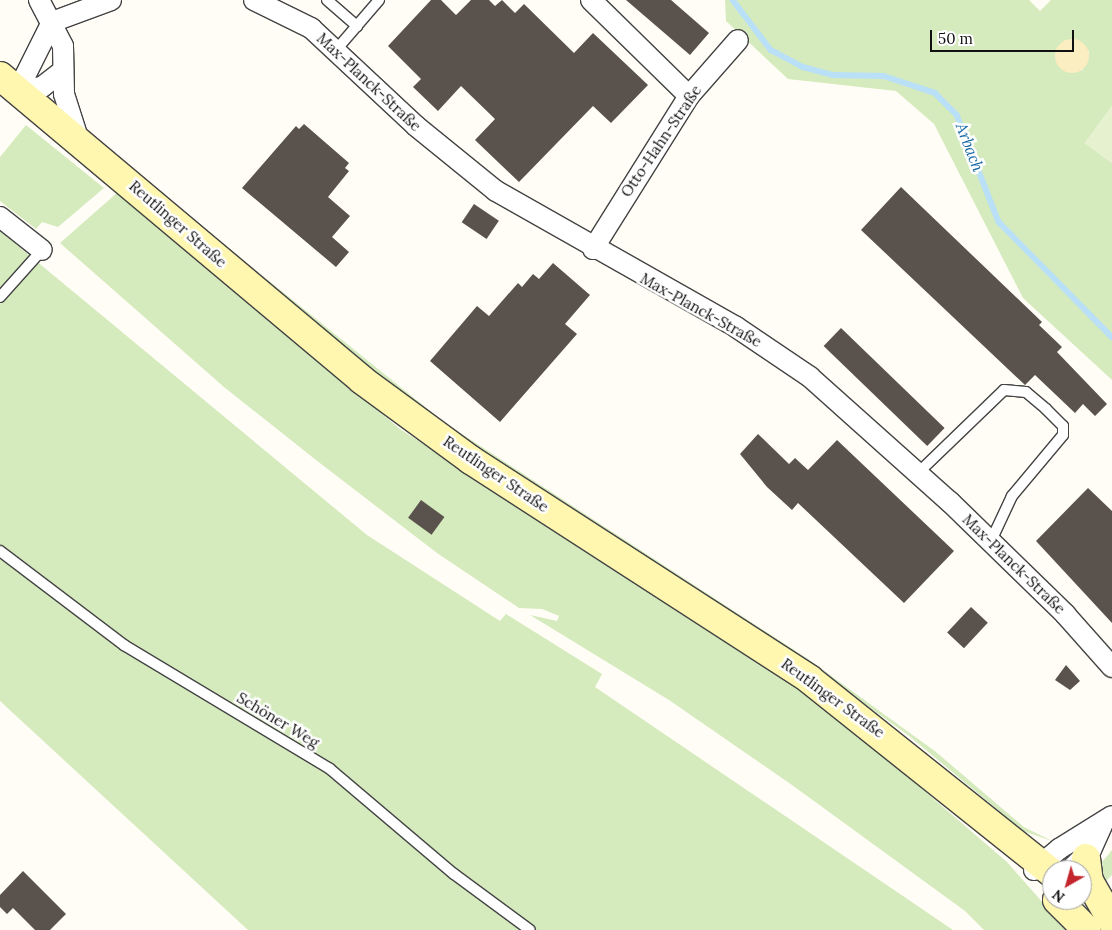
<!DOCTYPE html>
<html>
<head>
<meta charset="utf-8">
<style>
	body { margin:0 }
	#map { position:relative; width:1112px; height:930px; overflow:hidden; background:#fffdf5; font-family:Lora,serif }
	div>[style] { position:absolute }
	.green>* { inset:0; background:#d5ebbd }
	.sand>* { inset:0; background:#fbeec1 }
	.round { border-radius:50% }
	.pitch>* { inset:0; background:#e6f2cf }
	.stream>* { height:5.5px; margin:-2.75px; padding:0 2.75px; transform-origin:2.75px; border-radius:2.75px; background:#b9e0f7 }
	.building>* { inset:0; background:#5a524d; transform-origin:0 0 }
	.roads { filter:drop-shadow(1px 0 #444) drop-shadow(-1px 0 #444) drop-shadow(0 1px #444) drop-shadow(0 -1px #444) }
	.lane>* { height:10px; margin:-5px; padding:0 5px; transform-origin:5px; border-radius:5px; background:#fff }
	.street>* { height:20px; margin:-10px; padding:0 10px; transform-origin:10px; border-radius:10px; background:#fff }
	.secondary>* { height:28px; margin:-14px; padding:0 14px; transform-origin:14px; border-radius:14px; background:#fff6b0 }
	span { translate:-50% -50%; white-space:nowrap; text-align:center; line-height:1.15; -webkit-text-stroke:5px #fff; paint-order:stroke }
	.street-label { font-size:15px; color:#111 }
	.water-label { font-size:16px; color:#1768a6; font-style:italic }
	.north { position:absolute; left:1042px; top:860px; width:50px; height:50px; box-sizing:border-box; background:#fff; border:1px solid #a0a0a0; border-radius:50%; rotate:218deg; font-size:14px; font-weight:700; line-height:20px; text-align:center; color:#111 }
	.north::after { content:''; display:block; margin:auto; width:18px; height:22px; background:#c4262e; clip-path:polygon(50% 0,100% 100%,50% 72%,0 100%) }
	.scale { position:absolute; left:930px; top:30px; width:144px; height:22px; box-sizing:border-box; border:2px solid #111; border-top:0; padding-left:6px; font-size:15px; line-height:18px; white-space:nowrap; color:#111; -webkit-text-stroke:4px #fff; paint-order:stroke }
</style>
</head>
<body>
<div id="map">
	<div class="green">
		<i style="clip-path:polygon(evenodd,725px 0,1029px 0,1040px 11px,1051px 0,1112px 0,1112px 106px,1085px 143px,1112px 163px,1112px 380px,1023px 298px,934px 124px,896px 91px,788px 79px,726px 21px,725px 0,1065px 40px,1076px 41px,1089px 51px,1082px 71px,1056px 50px,1065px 40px)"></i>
		<i style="clip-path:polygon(26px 125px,104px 188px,58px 227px,42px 222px,36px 229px,0 201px,0 157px)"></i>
		<i style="clip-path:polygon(118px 192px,400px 429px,816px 698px,1007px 862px,1067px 930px,984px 930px,965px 911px,792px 785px,669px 700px,530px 615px,557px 621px,559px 616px,542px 609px,519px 608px,437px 553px,316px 460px,224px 387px,60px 243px)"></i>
		<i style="clip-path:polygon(200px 225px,445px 423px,808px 659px,936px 752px,1024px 827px,1052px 841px,1023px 831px,908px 735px,810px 665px,424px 413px,197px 226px)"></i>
		<i style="clip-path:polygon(0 231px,367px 535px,500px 621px,506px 614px,602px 674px,595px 687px,953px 930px,248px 930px,0 701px)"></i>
		<i style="clip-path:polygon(1112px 850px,1112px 875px,1104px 883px,1102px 862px)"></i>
	</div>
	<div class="sand">
		<i class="round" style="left:1055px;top:39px;width:34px;height:34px"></i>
	</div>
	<div class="pitch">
		<i style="clip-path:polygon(1112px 106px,1112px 163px,1085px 143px)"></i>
	</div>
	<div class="stream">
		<i style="left:733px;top:0;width:63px;rotate:52.8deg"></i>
		<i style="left:771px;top:50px;width:36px;rotate:28deg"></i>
		<i style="left:803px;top:67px;width:31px;rotate:15deg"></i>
		<i style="left:833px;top:75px;width:51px;rotate:1.1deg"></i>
		<i style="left:884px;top:76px;width:54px;rotate:18.4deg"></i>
		<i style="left:935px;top:93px;width:31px;rotate:45deg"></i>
		<i style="left:957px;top:115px;width:115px;rotate:68.6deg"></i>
		<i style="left:999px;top:222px;width:161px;rotate:45.5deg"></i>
	</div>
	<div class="building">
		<i style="clip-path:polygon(431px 0,441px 0,456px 15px,471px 0,489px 0,495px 6px,502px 0,515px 13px,524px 4px,574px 53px,593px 33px,648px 85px,611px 123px,593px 106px,519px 182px,475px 140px,495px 119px,461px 86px,438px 111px,413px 87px,421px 79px,388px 46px)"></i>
		<i style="clip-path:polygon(626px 0,671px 0,709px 33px,690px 55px)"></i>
		<i style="clip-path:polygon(304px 124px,349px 163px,345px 168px,349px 171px,328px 197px,350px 216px,332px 237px,349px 252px,336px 267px,242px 188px,296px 126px,299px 129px)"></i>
		<i style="clip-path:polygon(901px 187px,1042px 322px,1039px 325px,1062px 347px,1057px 352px,1107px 404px,1095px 416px,1083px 404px,1075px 413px,1035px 375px,1025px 385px,861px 230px)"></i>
		<i style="left:474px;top:204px;width:30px;height:22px;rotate:34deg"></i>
		<i style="clip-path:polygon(553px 263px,590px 295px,565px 324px,577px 334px,500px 422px,430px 361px,477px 306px,489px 316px,518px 283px,522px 287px,533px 274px,539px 279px)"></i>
		<i style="left:841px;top:328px;width:144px;height:25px;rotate:44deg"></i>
		<i style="clip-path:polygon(758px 434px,789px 464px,795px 458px,808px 470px,837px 440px,954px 551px,904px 603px,798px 503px,792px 510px,767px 487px,740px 454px)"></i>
		<i style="clip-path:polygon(1088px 488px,1112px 511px,1112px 623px,1036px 541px)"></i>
		<i style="left:421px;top:500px;width:29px;height:22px;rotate:36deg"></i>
		<i style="left:971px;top:607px;width:23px;height:35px;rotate:43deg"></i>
		<i style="clip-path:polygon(1066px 665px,1080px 681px,1070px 690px,1055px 680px)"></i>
		<i style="clip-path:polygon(23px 871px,66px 914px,50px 930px,35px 930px,13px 908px,7px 914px,0 907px,0 895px)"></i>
	</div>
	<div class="roads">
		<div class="lane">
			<i style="left:327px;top:0;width:40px;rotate:41deg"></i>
			<i style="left:336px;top:50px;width:66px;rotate:-49.3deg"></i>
			<i style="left:0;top:297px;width:63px;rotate:-48.2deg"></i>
			<i style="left:919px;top:472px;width:118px;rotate:-44deg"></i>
			<i style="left:1004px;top:390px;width:22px;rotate:5deg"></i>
			<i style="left:1026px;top:392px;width:26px;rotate:40deg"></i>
			<i style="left:1046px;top:409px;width:24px;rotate:45deg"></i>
			<i style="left:1063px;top:426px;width:9px;rotate:90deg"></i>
			<i style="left:1063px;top:435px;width:80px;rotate:129.9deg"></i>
			<i style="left:1012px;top:496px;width:52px;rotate:115.1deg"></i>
			<i style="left:0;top:551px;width:156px;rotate:37.2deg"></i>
			<i style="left:124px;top:645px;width:240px;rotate:31deg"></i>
			<i style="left:330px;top:769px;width:162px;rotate:40.3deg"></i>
			<i style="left:454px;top:874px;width:94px;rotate:36.4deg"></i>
		</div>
		<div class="street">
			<i style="left:39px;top:0;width:52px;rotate:62.4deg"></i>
			<i style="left:63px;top:46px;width:48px;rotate:88.8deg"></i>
			<i style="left:64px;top:94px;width:49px;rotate:72.3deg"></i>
			<i style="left:254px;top:0;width:64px;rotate:26.2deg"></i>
			<i style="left:311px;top:28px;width:144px;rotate:43deg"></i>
			<i style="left:416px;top:126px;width:103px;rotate:39.1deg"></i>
			<i style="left:496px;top:191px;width:276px;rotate:29.5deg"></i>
			<i style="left:736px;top:327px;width:89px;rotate:34deg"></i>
			<i style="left:810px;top:377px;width:188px;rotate:41.8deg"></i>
			<i style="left:950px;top:502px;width:161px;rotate:44.2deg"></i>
			<i style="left:1065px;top:614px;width:71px;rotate:48.4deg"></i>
			<i style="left:591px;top:0;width:137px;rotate:44.4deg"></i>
			<i style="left:52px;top:22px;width:63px;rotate:-20.4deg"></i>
			<i style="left:18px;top:90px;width:76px;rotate:-63.4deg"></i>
			<i style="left:18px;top:90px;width:24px;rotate:-7deg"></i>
			<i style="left:42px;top:87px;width:23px;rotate:-38deg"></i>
			<i style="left:0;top:217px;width:53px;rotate:38.2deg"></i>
			<i style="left:593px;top:249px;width:181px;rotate:-57.9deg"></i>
			<i style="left:689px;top:96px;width:74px;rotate:-48.8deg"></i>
			<i style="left:1034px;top:870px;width:33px;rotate:-40deg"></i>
			<i style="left:1059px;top:849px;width:62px;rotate:-31.9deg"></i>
			<i style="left:1070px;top:870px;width:29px;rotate:-44deg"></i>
			<i style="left:1091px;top:850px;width:27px;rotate:-66deg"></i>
		</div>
		<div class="secondary">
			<i style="left:0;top:76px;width:473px;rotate:40deg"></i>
			<i style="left:362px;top:380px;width:135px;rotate:36.3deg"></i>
			<i style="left:471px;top:460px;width:403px;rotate:32.9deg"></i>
			<i style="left:809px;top:679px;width:311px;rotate:38.6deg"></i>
			<i style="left:1086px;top:858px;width:23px;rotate:83deg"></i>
			<i style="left:1089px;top:881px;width:46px;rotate:60.1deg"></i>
			<i style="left:1057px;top:900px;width:42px;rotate:45deg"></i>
		</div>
	</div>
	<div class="street-label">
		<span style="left:369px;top:82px;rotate:43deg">Max-Planck-Straße</span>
		<span style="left:661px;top:141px;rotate:-56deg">Otto-Hahn-Straße</span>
		<span style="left:178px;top:224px;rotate:41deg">Reutlinger Straße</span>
		<span style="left:701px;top:310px;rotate:29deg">Max-Planck-Straße</span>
		<span style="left:496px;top:474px;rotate:34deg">Reutlinger Straße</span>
		<span style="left:1014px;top:564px;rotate:44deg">Max-Planck-Straße</span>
		<span style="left:833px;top:698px;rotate:36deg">Reutlinger Straße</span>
		<span style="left:278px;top:720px;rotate:31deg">Schöner Weg</span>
	</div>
	<div class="water-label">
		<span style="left:970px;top:147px;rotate:69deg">Arbach</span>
	</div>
	<div class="north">N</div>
	<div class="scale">50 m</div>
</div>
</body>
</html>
